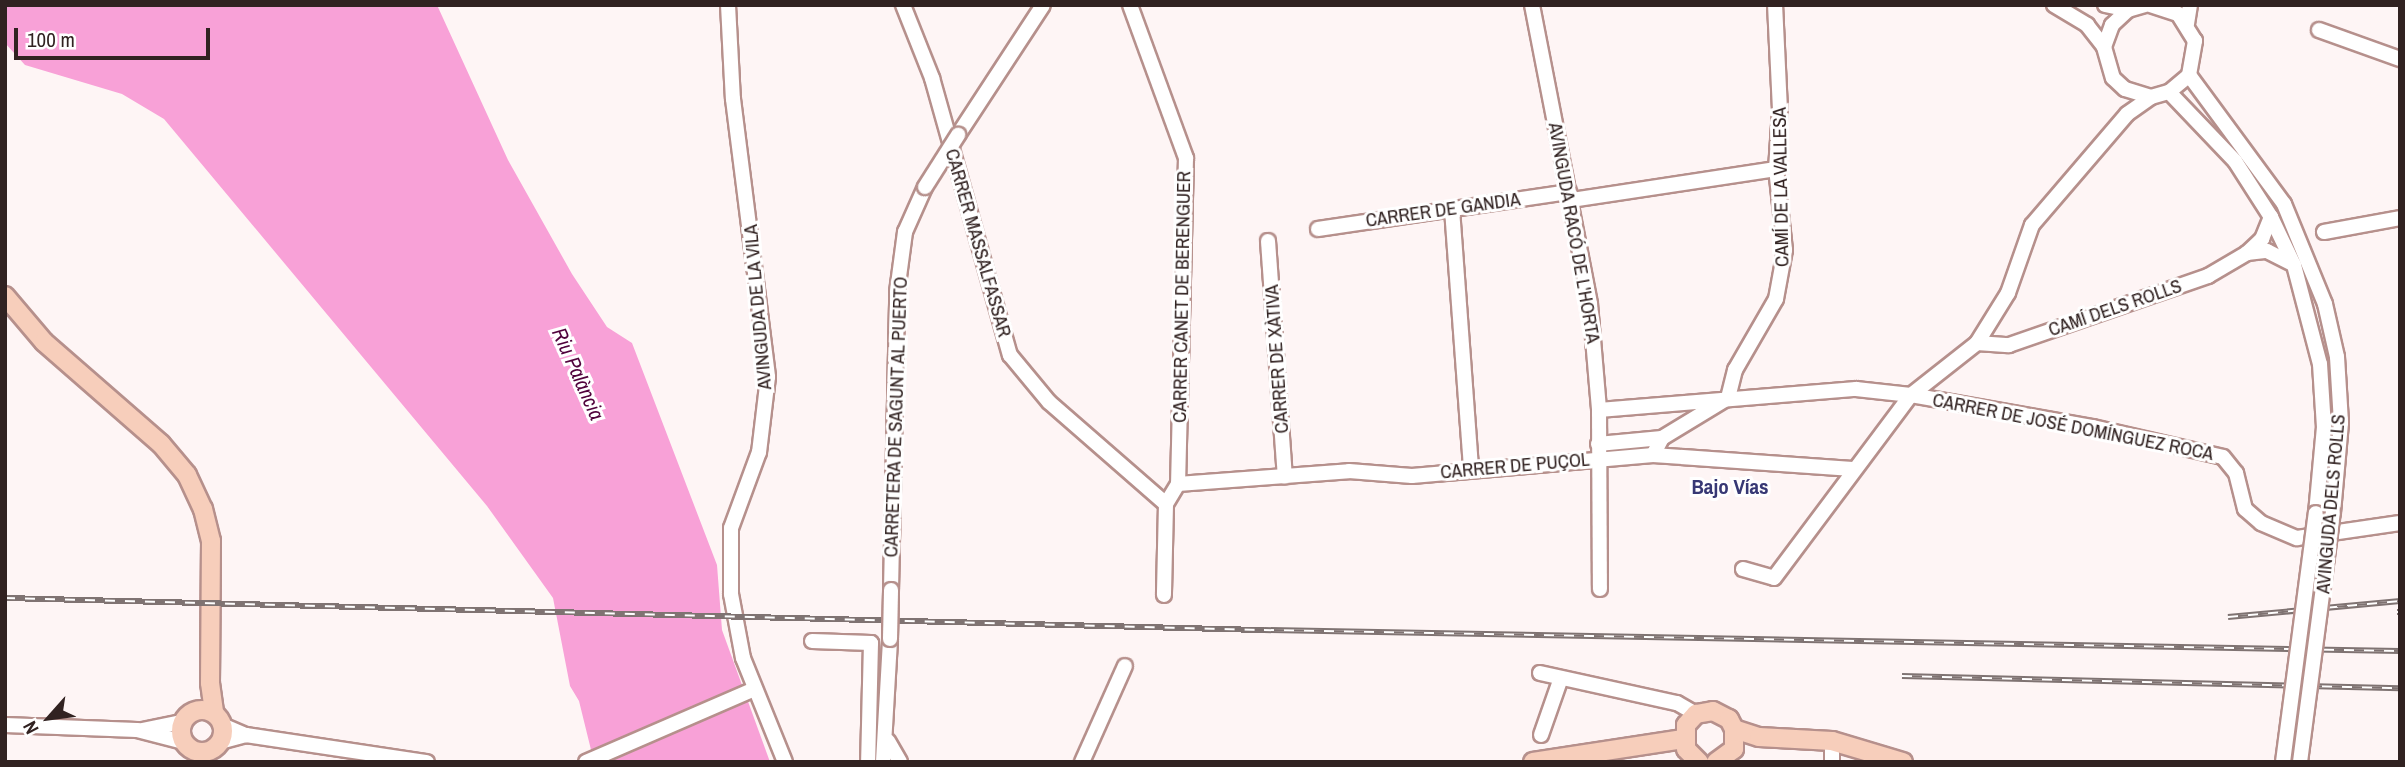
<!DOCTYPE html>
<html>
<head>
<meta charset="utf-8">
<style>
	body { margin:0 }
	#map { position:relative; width:2405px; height:767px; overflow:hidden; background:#fef5f5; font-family:"Archivo Narrow",sans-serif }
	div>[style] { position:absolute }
	.water>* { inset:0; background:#f8a1d7 }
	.roads { filter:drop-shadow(2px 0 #b6908c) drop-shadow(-2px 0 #b6908c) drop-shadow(0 2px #b6908c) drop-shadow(0 -2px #b6908c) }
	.minor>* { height:14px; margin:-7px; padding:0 7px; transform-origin:7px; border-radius:7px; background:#fff }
	.major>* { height:18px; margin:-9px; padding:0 9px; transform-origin:9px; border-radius:9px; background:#f7cebb }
	.major>.ring { margin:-9px; padding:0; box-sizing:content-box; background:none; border:18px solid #f7cebb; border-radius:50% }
	.rail>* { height:6px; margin-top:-3px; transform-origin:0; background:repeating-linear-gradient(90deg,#fff 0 10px,#7f7372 0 20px); box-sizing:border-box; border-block:2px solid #7f7372 }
	.bridges { filter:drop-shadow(2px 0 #b6908c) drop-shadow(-2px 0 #b6908c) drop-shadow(0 2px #b6908c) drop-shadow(0 -2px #b6908c) }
	.minor-bridge>* { height:14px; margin:-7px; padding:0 7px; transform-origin:7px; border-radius:7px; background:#fff }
	span { translate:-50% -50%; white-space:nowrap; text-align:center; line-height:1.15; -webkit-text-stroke:6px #fff; paint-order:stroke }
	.street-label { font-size:19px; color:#312221 }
	.water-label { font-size:21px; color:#50023c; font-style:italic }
	.neighbourhood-label { font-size:21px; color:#373874; font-weight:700 }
	.frame { position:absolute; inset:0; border:7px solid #312221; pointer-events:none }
	.north { position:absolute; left:14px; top:683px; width:70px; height:70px; -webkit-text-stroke:5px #fff; paint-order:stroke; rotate:242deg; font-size:19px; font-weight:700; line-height:28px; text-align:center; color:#312221 }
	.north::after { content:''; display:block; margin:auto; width:24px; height:32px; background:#312221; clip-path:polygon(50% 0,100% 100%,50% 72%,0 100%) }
	.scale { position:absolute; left:14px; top:28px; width:196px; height:32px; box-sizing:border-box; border:4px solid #312221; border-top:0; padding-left:9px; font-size:21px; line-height:24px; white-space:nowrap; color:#312221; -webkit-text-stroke:5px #fff; paint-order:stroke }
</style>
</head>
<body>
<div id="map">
	<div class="water">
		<i style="clip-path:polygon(5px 5px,437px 5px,508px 160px,572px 274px,607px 327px,632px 343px,717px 565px,722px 630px,770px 762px,594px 762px,579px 701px,570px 686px,553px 598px,487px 506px,164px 119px,122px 94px,25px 65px,5px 43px)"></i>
	</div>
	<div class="roads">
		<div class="minor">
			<i style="left:728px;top:5px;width:94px;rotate:87deg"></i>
			<i style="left:733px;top:99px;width:280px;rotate:82.8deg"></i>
			<i style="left:768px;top:377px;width:76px;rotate:96.8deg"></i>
			<i style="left:759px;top:452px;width:81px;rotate:110.2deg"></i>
			<i style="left:731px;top:528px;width:66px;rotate:90deg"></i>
			<i style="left:731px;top:594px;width:65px;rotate:79.4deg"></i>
			<i style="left:743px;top:658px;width:112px;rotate:68deg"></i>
			<i style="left:903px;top:5px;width:79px;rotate:68.3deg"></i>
			<i style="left:932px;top:78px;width:288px;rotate:74.3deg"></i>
			<i style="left:1010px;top:355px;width:61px;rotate:50.3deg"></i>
			<i style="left:1049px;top:402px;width:155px;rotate:41.1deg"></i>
			<i style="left:1130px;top:5px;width:163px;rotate:69.9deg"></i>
			<i style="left:1186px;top:158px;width:326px;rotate:91.4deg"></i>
			<i style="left:1178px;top:484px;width:23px;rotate:121deg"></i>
			<i style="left:1166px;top:504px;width:91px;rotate:91.3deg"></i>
			<i style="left:1532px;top:5px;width:305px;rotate:79deg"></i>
			<i style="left:1590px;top:304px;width:106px;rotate:85.1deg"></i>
			<i style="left:1599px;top:410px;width:179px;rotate:89.7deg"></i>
			<i style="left:2054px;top:5px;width:39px;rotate:31deg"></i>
			<i style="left:2087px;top:25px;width:28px;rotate:52deg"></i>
			<i style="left:2105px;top:5px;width:24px;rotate:12deg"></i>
			<i style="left:2145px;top:5px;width:18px;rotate:164deg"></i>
			<i style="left:2128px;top:10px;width:22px;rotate:137deg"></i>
			<i style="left:2112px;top:25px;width:23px;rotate:110deg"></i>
			<i style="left:2104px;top:47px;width:32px;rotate:74deg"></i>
			<i style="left:2113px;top:78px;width:16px;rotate:43deg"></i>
			<i style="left:2125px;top:89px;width:27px;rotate:17deg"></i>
			<i style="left:2151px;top:97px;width:19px;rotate:-16deg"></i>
			<i style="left:2169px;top:92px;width:26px;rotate:-40deg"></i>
			<i style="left:2189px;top:75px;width:35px;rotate:-80deg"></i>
			<i style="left:2195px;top:41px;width:32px;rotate:-122deg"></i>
			<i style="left:2178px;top:14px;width:29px;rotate:-162deg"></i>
			<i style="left:2187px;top:24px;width:19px;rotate:-81deg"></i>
			<i style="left:2319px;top:30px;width:86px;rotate:19.7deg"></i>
			<i style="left:2189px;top:75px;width:160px;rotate:53.6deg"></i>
			<i style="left:2284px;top:204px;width:108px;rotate:67.7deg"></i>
			<i style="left:2325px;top:304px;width:54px;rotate:77.2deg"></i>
			<i style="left:2337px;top:357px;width:66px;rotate:86.5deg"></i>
			<i style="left:2341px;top:423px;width:90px;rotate:95.1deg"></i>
			<i style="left:2169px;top:92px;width:95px;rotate:46.3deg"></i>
			<i style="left:2235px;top:161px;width:67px;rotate:57.3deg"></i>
			<i style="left:2271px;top:217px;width:53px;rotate:64.4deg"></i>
			<i style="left:2294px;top:265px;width:102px;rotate:75.3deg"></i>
			<i style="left:2320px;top:364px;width:63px;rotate:86.4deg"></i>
			<i style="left:2324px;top:427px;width:86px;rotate:95.3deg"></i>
			<i style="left:958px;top:135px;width:155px;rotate:-56.8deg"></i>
			<i style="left:1571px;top:200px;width:207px;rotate:-8.6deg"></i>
			<i style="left:1452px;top:209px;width:262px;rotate:85.8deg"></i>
			<i style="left:1318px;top:229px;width:254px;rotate:-8.4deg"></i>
			<i style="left:2324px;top:232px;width:77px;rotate:-10.4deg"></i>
			<i style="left:1268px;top:241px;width:236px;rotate:85.9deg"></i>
			<i style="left:2247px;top:253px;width:20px;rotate:-6deg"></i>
			<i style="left:2267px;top:251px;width:30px;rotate:27deg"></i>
			<i style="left:1977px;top:343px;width:32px;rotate:4deg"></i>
			<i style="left:2009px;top:345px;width:211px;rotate:-19.1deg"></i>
			<i style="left:2208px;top:276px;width:45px;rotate:-30.5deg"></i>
			<i style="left:2247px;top:253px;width:21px;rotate:-43deg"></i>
			<i style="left:2262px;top:239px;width:24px;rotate:-68deg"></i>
			<i style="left:1599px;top:410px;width:258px;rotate:-4.7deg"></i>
			<i style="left:1856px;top:389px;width:55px;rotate:6.2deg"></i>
			<i style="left:1911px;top:395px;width:185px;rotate:10deg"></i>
			<i style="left:2093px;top:427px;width:133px;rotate:13deg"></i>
			<i style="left:2223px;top:457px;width:21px;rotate:51deg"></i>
			<i style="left:2236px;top:473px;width:37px;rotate:76deg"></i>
			<i style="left:2245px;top:509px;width:21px;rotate:41deg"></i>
			<i style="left:2261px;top:523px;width:39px;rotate:23deg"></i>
			<i style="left:2297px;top:538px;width:104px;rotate:-8.3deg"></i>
			<i style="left:1598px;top:444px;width:64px;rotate:-5.4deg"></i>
			<i style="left:1653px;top:455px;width:19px;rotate:-62deg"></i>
			<i style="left:1662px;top:438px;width:77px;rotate:-31.2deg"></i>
			<i style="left:1728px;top:398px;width:29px;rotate:-76deg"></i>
			<i style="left:1735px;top:370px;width:82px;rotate:-60deg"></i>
			<i style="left:1776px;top:299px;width:50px;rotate:-79.6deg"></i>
			<i style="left:1785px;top:250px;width:81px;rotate:-96.3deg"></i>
			<i style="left:1776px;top:169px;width:59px;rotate:-86.1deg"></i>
			<i style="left:1780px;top:110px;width:105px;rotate:-92.7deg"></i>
			<i style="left:1178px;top:484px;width:171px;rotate:-4.3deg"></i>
			<i style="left:1349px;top:471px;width:63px;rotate:4.5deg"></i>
			<i style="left:1412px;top:476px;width:242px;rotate:-5deg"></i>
			<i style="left:1653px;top:455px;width:200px;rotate:4deg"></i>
			<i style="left:1743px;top:569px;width:32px;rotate:16deg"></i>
			<i style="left:1774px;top:578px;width:229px;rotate:-53.2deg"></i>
			<i style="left:1911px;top:395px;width:84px;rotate:-38.2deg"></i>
			<i style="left:1977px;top:343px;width:59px;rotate:-58.2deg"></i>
			<i style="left:2008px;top:293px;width:72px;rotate:-70.6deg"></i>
			<i style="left:2032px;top:225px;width:146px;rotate:-49.4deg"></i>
			<i style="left:2127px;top:114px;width:29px;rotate:-35deg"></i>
			<i style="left:891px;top:590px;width:298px;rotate:-88.8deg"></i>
			<i style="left:897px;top:292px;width:61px;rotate:-82.4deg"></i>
			<i style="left:905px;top:232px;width:49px;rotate:-66deg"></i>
			<i style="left:812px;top:641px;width:59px;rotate:1.9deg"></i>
			<i style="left:871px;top:643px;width:119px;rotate:91.4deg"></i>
			<i style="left:1540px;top:673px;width:140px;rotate:12.4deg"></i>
			<i style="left:1677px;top:703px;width:22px;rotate:30deg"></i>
			<i style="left:5px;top:725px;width:132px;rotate:2.2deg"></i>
			<i style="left:137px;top:730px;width:48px;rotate:14.6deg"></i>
			<i style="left:222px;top:725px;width:26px;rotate:23deg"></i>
			<i style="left:246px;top:735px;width:183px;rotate:8.5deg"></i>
			<i style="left:142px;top:730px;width:41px;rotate:-11.3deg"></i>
			<i style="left:1541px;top:735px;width:60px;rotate:-70.7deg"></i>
			<i style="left:888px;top:741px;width:24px;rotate:60deg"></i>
			<i style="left:220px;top:742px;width:27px;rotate:-15deg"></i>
			<i style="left:586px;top:762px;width:184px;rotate:-23.4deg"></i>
			<i style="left:883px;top:762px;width:123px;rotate:-86.7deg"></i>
			<i style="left:1082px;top:762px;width:105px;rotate:-65.9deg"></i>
			<i style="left:1832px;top:762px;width:21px;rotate:-90deg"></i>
		</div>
		<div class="major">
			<i style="left:5px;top:296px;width:60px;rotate:49.7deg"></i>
			<i style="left:44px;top:342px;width:155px;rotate:41.1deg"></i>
			<i style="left:161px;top:444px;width:40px;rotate:50deg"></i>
			<i style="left:187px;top:475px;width:38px;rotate:65deg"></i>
			<i style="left:203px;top:509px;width:33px;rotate:76deg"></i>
			<i style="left:211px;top:541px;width:142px;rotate:90.4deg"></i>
			<i style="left:210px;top:683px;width:30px;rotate:82deg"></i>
			<i class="ring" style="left:181px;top:710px;width:24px;height:24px"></i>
			<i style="left:1734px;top:729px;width:26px;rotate:18deg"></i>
			<i style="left:1759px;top:737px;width:73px;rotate:3.1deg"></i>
			<i style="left:1832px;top:741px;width:74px;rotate:16.5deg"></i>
			<i style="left:1533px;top:762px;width:152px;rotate:-8.7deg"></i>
			<i style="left:1699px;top:762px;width:18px;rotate:-135deg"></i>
			<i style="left:1686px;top:749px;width:24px;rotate:-90deg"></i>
			<i style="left:1686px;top:725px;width:15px;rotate:-48deg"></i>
			<i style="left:1696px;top:714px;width:17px;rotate:-10deg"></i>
			<i style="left:1713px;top:711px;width:18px;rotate:27deg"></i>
			<i style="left:1729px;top:719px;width:11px;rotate:63deg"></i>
			<i style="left:1734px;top:729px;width:20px;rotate:90deg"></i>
			<i style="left:1734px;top:749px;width:22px;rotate:144deg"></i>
		</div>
	</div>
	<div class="rail">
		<i style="left:5px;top:598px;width:1259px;rotate:1.46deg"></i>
		<i style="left:1264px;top:630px;width:1136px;rotate:1.06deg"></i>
		<i style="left:2397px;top:612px;width:3px"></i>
		<i style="left:2228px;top:617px;width:173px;rotate:-5.3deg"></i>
		<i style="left:1902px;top:676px;width:498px;rotate:1.4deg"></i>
	</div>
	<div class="bridges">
		<div class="minor-bridge">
			<i style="left:925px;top:187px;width:62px;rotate:-57.6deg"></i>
			<i style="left:890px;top:639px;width:49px;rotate:-88.8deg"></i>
			<i style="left:2283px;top:762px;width:251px;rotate:-82.5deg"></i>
			<i style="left:2300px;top:762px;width:251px;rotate:-82.5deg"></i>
		</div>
	</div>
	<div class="street-label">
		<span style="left:1781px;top:187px;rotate:-91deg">CAMÍ DE LA VALLESA</span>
		<span style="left:1443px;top:210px;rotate:-8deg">CARRER DE GANDIA</span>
		<span style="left:1574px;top:233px;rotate:80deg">AVINGUDA RACÓ DE L'HORTA</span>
		<span style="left:978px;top:243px;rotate:74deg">CARRER MASSALFASSAR</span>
		<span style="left:1182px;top:297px;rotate:-89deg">CARRER CANET DE BERENGUER</span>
		<span style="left:758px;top:307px;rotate:-95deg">AVINGUDA DE LA VILA</span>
		<span style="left:2115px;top:308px;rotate:-19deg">CAMÍ DELS ROLLS</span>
		<span style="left:1277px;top:359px;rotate:-94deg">CARRER DE XÀTIVA</span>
		<span style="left:896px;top:417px;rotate:-88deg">CARRETERA DE SAGUNT AL PUERTO</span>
		<span style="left:2073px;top:427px;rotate:11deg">CARRER DE JOSÉ DOMÍNGUEZ ROCA</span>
		<span style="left:1515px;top:466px;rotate:-5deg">CARRER DE PUÇOL</span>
		<span style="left:2331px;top:504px;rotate:-85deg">AVINGUDA DELS ROLLS</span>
	</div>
	<div class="water-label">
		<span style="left:578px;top:374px;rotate:66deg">Riu Palància</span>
	</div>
	<div class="neighbourhood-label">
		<span style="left:1730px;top:487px">Bajo Vías</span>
	</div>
	<div class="frame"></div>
	<div class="north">N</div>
	<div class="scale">100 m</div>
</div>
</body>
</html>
